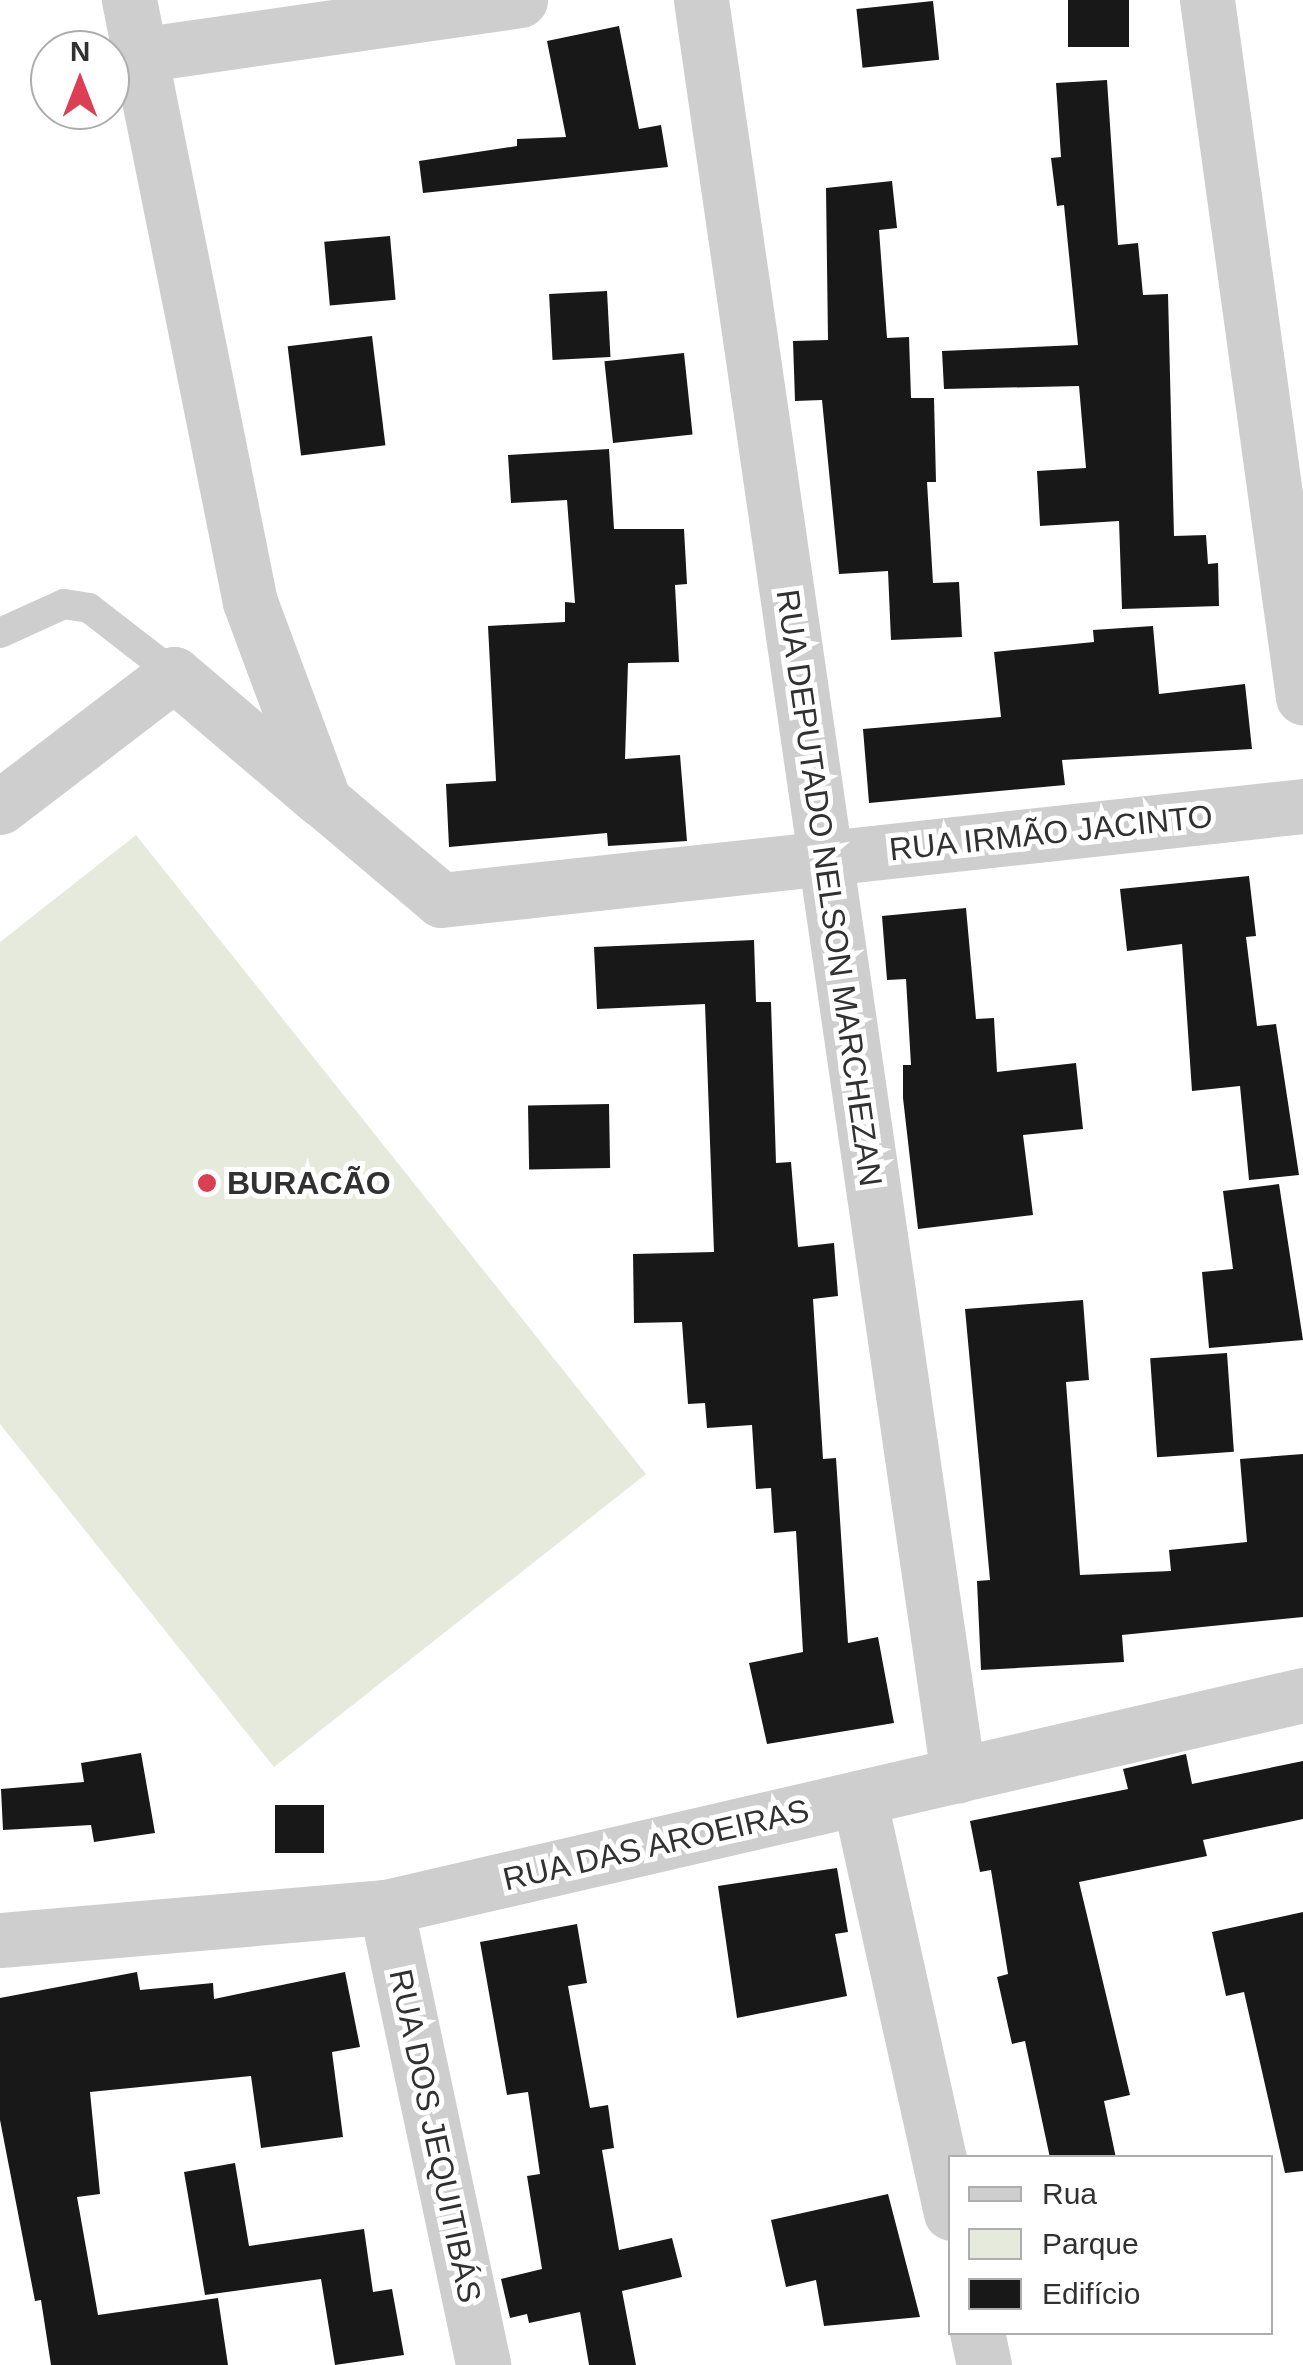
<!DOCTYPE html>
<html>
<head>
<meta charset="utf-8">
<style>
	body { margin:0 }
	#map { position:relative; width:1303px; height:2365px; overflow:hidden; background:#fff; font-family:Helvetica,sans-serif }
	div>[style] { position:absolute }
	.green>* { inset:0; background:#e5eadd }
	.building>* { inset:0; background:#181818; transform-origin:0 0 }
	.lane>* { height:30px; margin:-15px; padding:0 15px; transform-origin:15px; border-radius:15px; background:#cecece }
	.street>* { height:55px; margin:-27.5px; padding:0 27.5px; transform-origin:27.5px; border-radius:27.5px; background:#cecece }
	.dots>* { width:28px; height:28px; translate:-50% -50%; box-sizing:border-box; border:5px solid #fff; border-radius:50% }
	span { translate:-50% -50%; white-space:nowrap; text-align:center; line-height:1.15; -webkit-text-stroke:10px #fff; paint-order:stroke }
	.street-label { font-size:32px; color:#313131 }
	.poi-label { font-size:32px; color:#313131; font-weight:700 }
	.left { translate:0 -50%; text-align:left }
	.legend { position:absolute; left:948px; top:2155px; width:325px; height:180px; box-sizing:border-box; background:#fff; border:2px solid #adadad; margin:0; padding:12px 18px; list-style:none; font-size:30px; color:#313131 }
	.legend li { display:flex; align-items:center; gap:20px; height:50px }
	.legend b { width:50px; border:2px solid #adadad }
	.north { position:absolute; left:30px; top:30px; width:100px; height:100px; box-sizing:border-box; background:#fff; border:2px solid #adadad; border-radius:50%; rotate:0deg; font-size:28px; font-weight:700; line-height:40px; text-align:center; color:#313131 }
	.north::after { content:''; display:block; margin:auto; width:35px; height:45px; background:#dc3f54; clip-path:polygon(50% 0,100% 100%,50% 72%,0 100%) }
</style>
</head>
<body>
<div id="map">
	<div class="green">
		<i style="clip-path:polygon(136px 835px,646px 1474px,274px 1767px,0 1424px,0 942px)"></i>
	</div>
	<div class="building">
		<i style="left:1068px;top:0;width:61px;height:47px"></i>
		<i style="left:933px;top:1px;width:59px;height:77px;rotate:84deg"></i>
		<i style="clip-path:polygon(619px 26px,639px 129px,661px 125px,668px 167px,423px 193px,419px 161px,517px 146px,517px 139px,566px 137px,547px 41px)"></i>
		<i style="clip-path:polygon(1107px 80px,1118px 245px,1138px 243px,1143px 295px,1168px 294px,1174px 536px,1206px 535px,1208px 564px,1218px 563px,1219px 606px,1122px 609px,1119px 521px,1040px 526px,1037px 471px,1086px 468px,1079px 386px,944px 389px,942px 351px,1078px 345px,1064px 205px,1057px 206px,1051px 158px,1061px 157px,1056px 83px)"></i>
		<i style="clip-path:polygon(892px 181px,897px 228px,879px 230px,887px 338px,909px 337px,911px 398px,934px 398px,936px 482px,927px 482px,933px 583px,959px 582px,962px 637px,891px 640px,888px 571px,839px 574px,822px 400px,795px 401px,793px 341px,828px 340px,826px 188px)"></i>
		<i style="left:390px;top:236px;width:64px;height:66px;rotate:85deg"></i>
		<i style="left:607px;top:291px;width:66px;height:58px;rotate:87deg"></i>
		<i style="left:372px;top:336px;width:110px;height:85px;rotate:83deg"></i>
		<i style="left:684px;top:353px;width:82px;height:80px;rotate:84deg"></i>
		<i style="clip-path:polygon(609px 449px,614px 529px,684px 529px,687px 584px,675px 585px,679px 662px,628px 663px,625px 759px,680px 755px,687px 841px,608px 846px,607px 833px,449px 847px,446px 784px,496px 781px,488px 626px,565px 622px,565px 602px,575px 603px,567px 500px,511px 503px,508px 455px)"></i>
		<i style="clip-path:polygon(1153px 626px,1159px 694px,1245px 684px,1252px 749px,1062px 760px,1065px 785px,869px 803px,863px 729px,1001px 717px,994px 652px,1094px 642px,1093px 630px)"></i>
		<i style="clip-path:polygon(1249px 876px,1256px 936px,1246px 937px,1257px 1026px,1276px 1024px,1299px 1175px,1249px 1180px,1240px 1086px,1192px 1091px,1182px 944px,1127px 951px,1120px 889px)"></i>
		<i style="clip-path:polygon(966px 908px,976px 1019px,994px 1018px,997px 1072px,1076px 1063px,1083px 1129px,1023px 1135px,1033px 1215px,918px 1229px,903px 1098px,903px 1065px,911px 1065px,906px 979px,887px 980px,882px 916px)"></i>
		<i style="clip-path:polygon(754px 940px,756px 1002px,771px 1002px,776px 1163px,791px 1162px,798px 1247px,834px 1243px,838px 1296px,813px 1299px,823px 1459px,836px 1458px,848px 1643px,878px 1637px,894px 1723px,767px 1744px,749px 1663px,803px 1652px,796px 1531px,774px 1533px,771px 1488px,756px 1489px,752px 1425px,707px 1428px,705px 1403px,688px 1404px,682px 1322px,634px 1323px,633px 1254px,714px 1252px,705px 1004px,597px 1009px,594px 947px)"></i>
		<i style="left:609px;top:1104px;width:64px;height:81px;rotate:89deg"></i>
		<i style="clip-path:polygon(1279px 1184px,1303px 1340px,1209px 1348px,1202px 1272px,1233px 1269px,1223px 1191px)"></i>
		<i style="clip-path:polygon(1083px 1300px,1089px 1380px,1066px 1382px,1080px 1575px,1171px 1571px,1169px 1550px,1247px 1542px,1240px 1459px,1303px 1454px,1303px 1617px,1122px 1635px,1124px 1662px,981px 1670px,977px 1581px,990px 1580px,965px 1309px)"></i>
		<i style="left:1227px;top:1353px;width:99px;height:77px;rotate:86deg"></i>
		<i style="clip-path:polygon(141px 1753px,155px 1833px,94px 1842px,91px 1825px,3px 1830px,1px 1789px,84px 1782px,81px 1763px)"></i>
		<i style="clip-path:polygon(1186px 1754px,1192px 1784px,1303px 1761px,1303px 1819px,1203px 1840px,1207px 1856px,1079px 1882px,1130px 2095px,1104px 2101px,1116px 2158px,1050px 2158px,1025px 2041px,1012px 2044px,997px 1977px,1008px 1974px,991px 1870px,980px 1872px,970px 1821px,1128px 1789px,1123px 1769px)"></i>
		<i style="left:324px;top:1805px;width:48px;height:49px;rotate:90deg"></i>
		<i style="clip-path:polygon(837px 1868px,848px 1932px,835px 1934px,847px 1996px,737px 2018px,718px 1886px)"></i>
		<i style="clip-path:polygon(1303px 1912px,1303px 2171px,1285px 2173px,1244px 1992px,1226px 1996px,1212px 1932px)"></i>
		<i style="clip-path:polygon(577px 1924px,587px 1983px,568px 1986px,590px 2108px,608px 2105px,614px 2148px,602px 2150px,619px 2250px,672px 2238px,682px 2277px,622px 2291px,636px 2365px,589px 2365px,580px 2312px,529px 2323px,527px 2314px,510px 2318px,501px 2279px,542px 2269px,527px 2176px,540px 2174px,528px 2092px,507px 2095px,480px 1942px)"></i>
		<i style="clip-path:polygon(137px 1972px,140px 1990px,213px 1983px,214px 1999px,345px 1972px,360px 2047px,332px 2052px,343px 2137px,261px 2148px,251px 2076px,90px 2092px,100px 2194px,77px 2197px,98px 2315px,218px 2298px,228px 2365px,51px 2365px,41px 2300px,35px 2301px,0 2120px,0 1998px)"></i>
		<i style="clip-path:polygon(235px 2163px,249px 2246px,364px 2229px,373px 2292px,392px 2289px,404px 2355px,335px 2365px,321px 2279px,205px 2295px,184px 2172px)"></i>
		<i style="clip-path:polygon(888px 2194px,920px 2317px,824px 2326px,816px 2280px,786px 2287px,771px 2220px)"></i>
	</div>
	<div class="lane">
		<i style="left:0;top:633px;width:70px;rotate:-24.4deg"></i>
		<i style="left:64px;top:604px;width:25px;rotate:9deg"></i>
		<i style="left:89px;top:608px;width:108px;rotate:37.8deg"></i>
	</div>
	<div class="street">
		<i style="left:129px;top:0;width:614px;rotate:78.64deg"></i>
		<i style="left:250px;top:602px;width:212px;rotate:69.6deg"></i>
		<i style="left:324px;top:801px;width:153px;rotate:40.2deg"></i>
		<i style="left:441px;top:900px;width:867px;rotate:-6.22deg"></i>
		<i style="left:701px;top:0;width:1794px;rotate:81.76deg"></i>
		<i style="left:1207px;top:0;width:704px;rotate:82.16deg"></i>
		<i style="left:139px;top:55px;width:385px;rotate:-8.2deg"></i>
		<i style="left:0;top:807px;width:219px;rotate:-37.4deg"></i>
		<i style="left:174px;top:674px;width:194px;rotate:40.4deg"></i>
		<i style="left:859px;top:1798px;width:425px;rotate:77.5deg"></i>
		<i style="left:386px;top:1907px;width:468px;rotate:78deg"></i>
		<i style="left:0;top:1940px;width:387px;rotate:-4.9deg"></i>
		<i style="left:386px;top:1907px;width:941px;rotate:-13.02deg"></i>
		<i style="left:977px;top:2332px;width:34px;rotate:78deg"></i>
	</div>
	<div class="dots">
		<i style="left:207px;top:1183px;background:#dc3f54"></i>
	</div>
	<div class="street-label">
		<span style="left:1051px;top:833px;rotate:-6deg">RUA IRMÃO JACINTO</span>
		<span style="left:829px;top:888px;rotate:82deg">RUA DEPUTADO NELSON MARCHEZAN</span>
		<span style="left:656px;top:1845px;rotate:-13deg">RUA DAS AROEIRAS</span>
		<span style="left:435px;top:2136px;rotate:78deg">RUA DOS JEQUITIBÁS</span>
	</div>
	<div class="poi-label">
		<span class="left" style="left:227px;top:1183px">BURACÃO</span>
	</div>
	<ul class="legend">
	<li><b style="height:12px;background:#cecece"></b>Rua</li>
	<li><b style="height:28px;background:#e5eadd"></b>Parque</li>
	<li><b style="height:28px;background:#181818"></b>Edifício</li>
	</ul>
	<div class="north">N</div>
</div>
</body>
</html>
